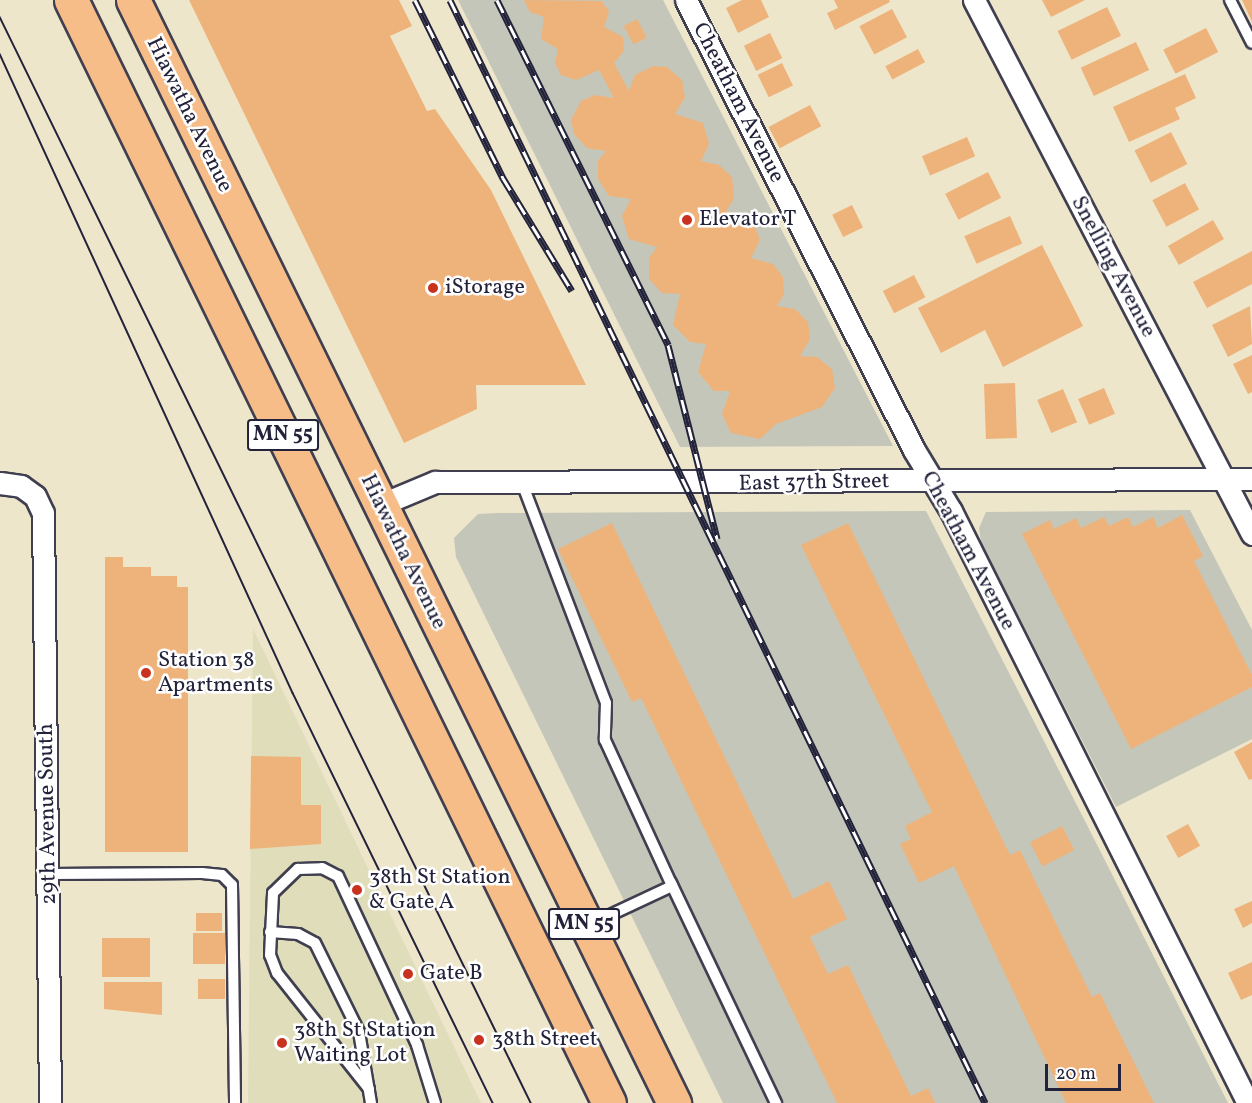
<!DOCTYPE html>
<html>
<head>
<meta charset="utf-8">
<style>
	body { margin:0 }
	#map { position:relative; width:1252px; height:1103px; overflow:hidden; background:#ede6ca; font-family:Vollkorn,serif }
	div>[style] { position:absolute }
	.built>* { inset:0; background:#e0ddbb }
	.industrial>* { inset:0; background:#c4c6b9 }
	.building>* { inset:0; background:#eeb37b; transform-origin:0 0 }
	.roads { filter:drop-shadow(2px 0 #403f50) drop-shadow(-2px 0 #403f50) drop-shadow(0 2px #403f50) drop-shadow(0 -2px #403f50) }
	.lane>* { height:10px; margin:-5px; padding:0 5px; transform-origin:5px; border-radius:5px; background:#fff }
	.street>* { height:21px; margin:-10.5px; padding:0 10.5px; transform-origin:10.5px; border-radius:10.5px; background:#fff }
	.highway>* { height:33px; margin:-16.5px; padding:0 16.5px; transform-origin:16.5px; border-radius:16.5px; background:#f7bd88 }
	.tram>* { height:1.5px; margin:-0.75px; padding:0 0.75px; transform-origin:0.75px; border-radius:0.75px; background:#22223b }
	.rail>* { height:7px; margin-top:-3.5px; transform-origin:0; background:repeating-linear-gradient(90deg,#fff 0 14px,#22223b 0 28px); box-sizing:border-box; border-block:2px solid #22223b }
	.dots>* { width:16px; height:16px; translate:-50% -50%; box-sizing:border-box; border:3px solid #fff; border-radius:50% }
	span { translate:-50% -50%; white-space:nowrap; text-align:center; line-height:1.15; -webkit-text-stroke:5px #fff; paint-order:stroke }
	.shield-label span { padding:2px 4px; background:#fff; border:2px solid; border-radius:4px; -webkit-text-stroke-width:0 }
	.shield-label { font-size:21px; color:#22223b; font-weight:700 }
	.street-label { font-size:22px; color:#22223b }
	.poi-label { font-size:22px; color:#22223b }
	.left { translate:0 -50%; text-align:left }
	.scale { position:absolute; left:1045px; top:1064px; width:76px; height:27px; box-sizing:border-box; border:3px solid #22223b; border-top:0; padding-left:8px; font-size:18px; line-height:21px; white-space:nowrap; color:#22223b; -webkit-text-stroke:4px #fff; paint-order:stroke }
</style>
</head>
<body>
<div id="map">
	<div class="built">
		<i style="clip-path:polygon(253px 629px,481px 1103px,248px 1103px)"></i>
	</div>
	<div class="industrial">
		<i style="clip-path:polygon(458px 0,663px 0,893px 446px,680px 447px)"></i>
		<i style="clip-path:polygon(1190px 510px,1252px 630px,1252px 739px,1116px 807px,981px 542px,979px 528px,986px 512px)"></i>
		<i style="clip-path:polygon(926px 511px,1086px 823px,1228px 1103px,723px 1103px,456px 557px,454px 538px,478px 514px,497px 513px)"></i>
	</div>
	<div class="building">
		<i style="clip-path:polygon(189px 0,399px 0,412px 26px,390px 36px,427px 111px,435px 109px,491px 190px,586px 385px,476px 385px,477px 409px,404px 443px)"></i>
		<i style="clip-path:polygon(524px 0,602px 1px,609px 12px,604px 27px,623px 37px,624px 51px,614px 63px,629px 91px,635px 75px,653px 66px,667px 67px,682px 80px,685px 97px,675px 114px,703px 123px,709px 144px,701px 161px,719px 165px,732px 177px,734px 199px,726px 211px,752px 219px,760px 240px,751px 258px,773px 264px,783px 277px,784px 294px,777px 306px,795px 309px,808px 322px,810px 339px,800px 356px,817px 357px,832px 369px,835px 388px,822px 407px,776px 424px,760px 439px,731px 433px,722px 414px,730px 391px,714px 391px,698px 372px,706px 344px,690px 342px,673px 325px,680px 294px,662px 293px,649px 279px,649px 258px,657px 247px,629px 239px,622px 216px,631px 199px,609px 196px,598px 179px,598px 161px,606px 151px,587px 148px,574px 134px,571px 120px,581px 101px,595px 95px,614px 98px,599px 70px,576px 80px,561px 75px,555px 63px,558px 49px,541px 39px,544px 17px,530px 12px)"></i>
		<i style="clip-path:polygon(742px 0,761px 0,769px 17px,738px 33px,726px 8px)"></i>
		<i style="clip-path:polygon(834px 0,889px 0,890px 2px,835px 30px,827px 13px,838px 8px)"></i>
		<i style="clip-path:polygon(1042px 0,1085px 0,1051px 17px)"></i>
		<i style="clip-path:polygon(1242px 0,1252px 0,1252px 22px)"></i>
		<i style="left:1107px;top:7px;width:32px;height:55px;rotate:64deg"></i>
		<i style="left:892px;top:9px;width:32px;height:37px;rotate:62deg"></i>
		<i style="left:637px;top:19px;width:21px;height:15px;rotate:62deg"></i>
		<i style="left:1206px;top:28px;width:27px;height:48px;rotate:63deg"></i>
		<i style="left:770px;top:33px;width:28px;height:29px;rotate:64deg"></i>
		<i style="left:1136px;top:42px;width:31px;height:61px;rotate:65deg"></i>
		<i style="left:918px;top:49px;width:15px;height:37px;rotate:62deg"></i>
		<i style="left:782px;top:63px;width:25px;height:27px;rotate:64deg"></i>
		<i style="clip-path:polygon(1185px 74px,1196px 98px,1175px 108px,1180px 119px,1129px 142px,1113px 107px)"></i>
		<i style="left:810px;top:105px;width:24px;height:47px;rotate:62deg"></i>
		<i style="left:1171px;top:132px;width:36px;height:41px;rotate:63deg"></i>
		<i style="left:967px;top:137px;width:21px;height:49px;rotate:67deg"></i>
		<i style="left:988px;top:172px;width:29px;height:48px;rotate:63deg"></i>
		<i style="left:1185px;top:183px;width:30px;height:37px;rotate:62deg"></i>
		<i style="left:852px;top:205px;width:25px;height:22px;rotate:64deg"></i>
		<i style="left:1010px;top:216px;width:30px;height:50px;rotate:66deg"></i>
		<i style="left:1213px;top:220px;width:22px;height:52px;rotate:60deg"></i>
		<i style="clip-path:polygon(1042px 245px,1083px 326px,1003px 367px,985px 330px,941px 353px,918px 308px)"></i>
		<i style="clip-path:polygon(1252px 251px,1252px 284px,1207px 308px,1193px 282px)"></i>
		<i style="left:914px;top:275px;width:25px;height:35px;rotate:63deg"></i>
		<i style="clip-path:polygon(1250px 306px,1252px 344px,1228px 357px,1212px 325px)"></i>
		<i style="clip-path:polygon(1252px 355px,1252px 392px,1248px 394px,1233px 364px)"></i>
		<i style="left:1015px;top:383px;width:55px;height:31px;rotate:88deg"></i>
		<i style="left:1104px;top:388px;width:28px;height:28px;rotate:67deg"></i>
		<i style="left:1063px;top:389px;width:36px;height:28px;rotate:67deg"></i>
		<i style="clip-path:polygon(1182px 515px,1203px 556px,1194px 561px,1252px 675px,1252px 687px,1131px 749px,1022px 534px,1050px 520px,1054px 529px,1076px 518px,1081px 528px,1104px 517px,1109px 526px,1128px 517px,1133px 527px,1153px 517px,1158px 528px)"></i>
		<i style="clip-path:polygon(612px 523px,793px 899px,829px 881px,847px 919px,810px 937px,828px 974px,848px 965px,911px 1096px,928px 1088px,935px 1103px,837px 1103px,641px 698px,632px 702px,558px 549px)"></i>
		<i style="clip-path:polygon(848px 523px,1010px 855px,1020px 850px,1092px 997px,1100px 993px,1154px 1103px,1066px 1103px,954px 866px,919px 883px,900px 844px,911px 839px,905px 826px,932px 812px,801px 545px)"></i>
		<i style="clip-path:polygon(105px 557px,123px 557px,123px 567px,151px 567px,151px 576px,177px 576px,177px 587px,188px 587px,188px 852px,105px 852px)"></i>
		<i style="clip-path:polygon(1252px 742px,1252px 779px,1249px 780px,1234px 752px)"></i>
		<i style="clip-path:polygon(251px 756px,301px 757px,301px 805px,321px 805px,321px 844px,250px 849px)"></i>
		<i style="left:1188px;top:824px;width:25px;height:25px;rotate:61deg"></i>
		<i style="left:1062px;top:826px;width:27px;height:36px;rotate:63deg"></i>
		<i style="clip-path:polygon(1252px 901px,1252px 923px,1243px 928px,1234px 909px)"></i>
		<i style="left:196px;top:913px;width:26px;height:18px"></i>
		<i style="left:225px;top:933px;width:31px;height:32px;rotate:90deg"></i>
		<i style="left:102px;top:938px;width:48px;height:39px"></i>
		<i style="clip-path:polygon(1252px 962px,1252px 995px,1241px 1000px,1228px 973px)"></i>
		<i style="left:198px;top:979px;width:27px;height:20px"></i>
		<i style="clip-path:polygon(104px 982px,162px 982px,162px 1015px,104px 1009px)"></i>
	</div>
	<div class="roads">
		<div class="lane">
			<i style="left:1230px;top:0;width:48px;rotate:62.9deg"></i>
			<i style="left:522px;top:483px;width:235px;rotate:69.1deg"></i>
			<i style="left:606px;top:703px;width:37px;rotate:92deg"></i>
			<i style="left:605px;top:740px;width:161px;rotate:65.3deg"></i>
			<i style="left:672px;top:886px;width:89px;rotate:154.9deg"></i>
			<i style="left:50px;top:874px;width:152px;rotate:-0.4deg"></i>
			<i style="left:202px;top:873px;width:20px;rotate:6deg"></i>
			<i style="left:222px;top:875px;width:14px;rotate:45deg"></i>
			<i style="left:232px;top:885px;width:218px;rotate:89.2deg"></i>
			<i style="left:671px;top:883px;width:244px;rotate:64.5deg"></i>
			<i style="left:270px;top:932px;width:28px;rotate:4deg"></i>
			<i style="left:298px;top:934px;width:19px;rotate:28deg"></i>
			<i style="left:315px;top:943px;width:99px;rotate:63.7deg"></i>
			<i style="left:359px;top:1032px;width:72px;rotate:80.4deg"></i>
			<i style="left:369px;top:1089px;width:148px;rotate:-128.4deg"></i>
			<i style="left:277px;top:973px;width:19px;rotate:-111deg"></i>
			<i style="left:270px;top:955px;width:62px;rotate:-87.2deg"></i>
			<i style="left:273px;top:893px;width:35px;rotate:-44deg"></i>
			<i style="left:298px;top:869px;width:24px;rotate:-2deg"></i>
			<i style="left:322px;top:868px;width:18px;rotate:27deg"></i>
			<i style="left:338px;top:876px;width:187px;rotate:64.9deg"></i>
			<i style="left:417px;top:1045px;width:61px;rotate:72.8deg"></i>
		</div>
		<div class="street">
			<i style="left:686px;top:0;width:504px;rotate:63.13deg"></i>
			<i style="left:914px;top:450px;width:71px;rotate:58.8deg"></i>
			<i style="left:951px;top:511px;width:662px;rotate:63.36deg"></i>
			<i style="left:974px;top:0;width:602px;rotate:62.5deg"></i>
			<i style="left:0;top:483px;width:21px;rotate:8deg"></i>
			<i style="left:21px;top:486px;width:17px;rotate:36deg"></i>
			<i style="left:35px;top:496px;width:19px;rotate:65deg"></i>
			<i style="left:43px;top:513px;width:590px;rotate:89.32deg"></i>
			<i style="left:380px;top:505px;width:60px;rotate:-22.7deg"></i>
			<i style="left:435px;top:482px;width:817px;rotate:-0.21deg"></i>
		</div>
		<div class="highway">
			<i style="left:71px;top:0;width:1227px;rotate:64deg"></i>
			<i style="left:133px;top:0;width:1229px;rotate:63.87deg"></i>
		</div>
	</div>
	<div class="tram">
		<i style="left:0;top:17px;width:1209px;rotate:63.94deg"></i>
		<i style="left:0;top:54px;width:703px;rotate:65.37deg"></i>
		<i style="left:293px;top:693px;width:456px;rotate:64deg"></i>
	</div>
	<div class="rail">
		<i style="left:415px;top:0;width:199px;rotate:63.7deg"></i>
		<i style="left:503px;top:178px;width:132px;rotate:58.6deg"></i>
		<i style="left:450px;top:0;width:1226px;rotate:64.12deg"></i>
		<i style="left:497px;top:0;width:385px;rotate:63.6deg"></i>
		<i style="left:668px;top:345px;width:200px;rotate:75.8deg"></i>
	</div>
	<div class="dots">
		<i style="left:687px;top:220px;background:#c8321e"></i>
		<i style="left:433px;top:288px;background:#c8321e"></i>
		<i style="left:146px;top:673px;background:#c8321e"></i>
		<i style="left:357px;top:890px;background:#c8321e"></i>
		<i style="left:408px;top:974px;background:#c8321e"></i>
		<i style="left:479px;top:1040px;background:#c8321e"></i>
		<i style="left:282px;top:1043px;background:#c8321e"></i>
	</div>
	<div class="shield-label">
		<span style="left:283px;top:435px">MN 55</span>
		<span style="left:584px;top:924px">MN 55</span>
	</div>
	<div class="street-label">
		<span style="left:738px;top:103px;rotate:63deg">Cheatham Avenue</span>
		<span style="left:189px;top:115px;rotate:64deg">Hiawatha Avenue</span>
		<span style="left:1113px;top:267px;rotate:62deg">Snelling Avenue</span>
		<span style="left:814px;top:483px;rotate:-1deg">East 37th Street</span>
		<span style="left:968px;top:551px;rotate:62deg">Cheatham Avenue</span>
		<span style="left:403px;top:552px;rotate:64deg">Hiawatha Avenue</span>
		<span style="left:48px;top:814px;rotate:-91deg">29th Avenue South</span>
	</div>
	<div class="poi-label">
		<span class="left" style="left:699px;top:220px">Elevator T</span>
		<span class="left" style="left:445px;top:288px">iStorage</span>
		<span class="left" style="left:158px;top:673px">Station 38<br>Apartments</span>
		<span class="left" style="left:369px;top:890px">38th St Station<br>&amp; Gate A</span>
		<span class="left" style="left:420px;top:974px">Gate B</span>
		<span class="left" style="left:294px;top:1043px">38th St Station<br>Waiting Lot</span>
		<span class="left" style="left:492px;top:1040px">38th Street</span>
	</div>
	<div class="scale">20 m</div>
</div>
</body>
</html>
